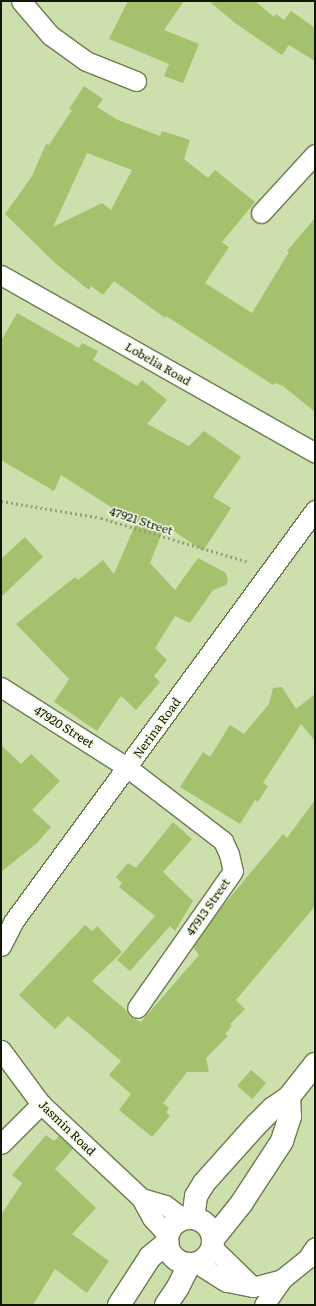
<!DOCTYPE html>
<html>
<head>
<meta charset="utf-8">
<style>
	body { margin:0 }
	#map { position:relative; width:316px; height:1306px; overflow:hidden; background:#ccdfad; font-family:Literata,serif }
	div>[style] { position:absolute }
	.building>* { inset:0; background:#a4c26e; transform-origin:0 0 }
	.path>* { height:2.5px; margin-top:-1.25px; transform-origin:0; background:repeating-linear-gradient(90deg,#92a179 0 2px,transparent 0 5px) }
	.roads { filter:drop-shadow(1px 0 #6b7c4e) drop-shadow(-1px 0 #6b7c4e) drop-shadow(0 1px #6b7c4e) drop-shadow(0 -1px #6b7c4e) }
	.street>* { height:19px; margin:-9.5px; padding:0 9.5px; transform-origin:9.5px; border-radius:9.5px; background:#fff }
	.secondary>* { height:22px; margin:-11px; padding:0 11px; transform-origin:11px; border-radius:11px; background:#fff }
	.secondary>.ring { margin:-11px; padding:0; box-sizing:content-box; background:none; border:22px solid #fff; border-radius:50% }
	span { translate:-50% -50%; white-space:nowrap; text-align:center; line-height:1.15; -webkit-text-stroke:3px #f2fce3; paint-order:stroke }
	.street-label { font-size:12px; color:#101705 }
	.frame { position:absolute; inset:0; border:2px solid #101705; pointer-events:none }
</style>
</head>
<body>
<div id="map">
	<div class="building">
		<i style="clip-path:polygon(128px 1px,184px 1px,164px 30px,199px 44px,183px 83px,164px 76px,169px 64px,109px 39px)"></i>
		<i style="clip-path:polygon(209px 1px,255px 1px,274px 17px,276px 14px,284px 20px,291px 11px,315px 28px,315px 61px,289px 45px,282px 55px,235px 23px)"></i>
		<i style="clip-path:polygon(evenodd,84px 86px,103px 99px,97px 107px,118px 120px,160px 136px,162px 131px,190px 140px,184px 159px,208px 178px,215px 170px,255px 202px,222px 242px,229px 247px,205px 283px,252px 313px,289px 252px,287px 251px,315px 218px,315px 412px,283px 386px,275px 383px,273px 385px,166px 316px,165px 318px,114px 281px,103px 295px,91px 286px,89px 290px,55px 263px,5px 214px,32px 176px,46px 144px,49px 145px,72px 110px,69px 109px,84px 86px,87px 153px,132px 170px,111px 210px,102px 203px,53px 227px,87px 153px)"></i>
		<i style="clip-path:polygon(17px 313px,79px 348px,82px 343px,98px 351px,93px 360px,137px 386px,142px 380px,167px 400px,147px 424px,189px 446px,204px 431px,241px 457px,213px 497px,231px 508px,203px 551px,165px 525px,150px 563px,175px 590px,198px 558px,226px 573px,228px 581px,226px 585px,213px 590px,190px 623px,175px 616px,155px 648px,167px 660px,154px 676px,160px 682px,136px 710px,121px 696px,97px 731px,54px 702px,69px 679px,16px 624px,75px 577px,78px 580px,103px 560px,114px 574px,136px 523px,61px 475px,54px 491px,1px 460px,1px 341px)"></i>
		<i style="clip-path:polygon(25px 537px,43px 557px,1px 597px,1px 559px)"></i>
		<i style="clip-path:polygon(282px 687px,296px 709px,315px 694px,315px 741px,301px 724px,263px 783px,268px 786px,258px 802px,255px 800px,240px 824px,180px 787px,203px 752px,210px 757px,230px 725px,244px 734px,269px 704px,273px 688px)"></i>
		<i style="clip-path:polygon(1px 745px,21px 764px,31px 754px,60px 781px,32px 810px,51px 827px,37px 843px,1px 872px)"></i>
		<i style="clip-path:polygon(315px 800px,315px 906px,236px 1000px,245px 1009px,230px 1024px,232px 1026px,225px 1034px,228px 1036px,206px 1058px,209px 1072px,187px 1072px,163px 1103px,169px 1108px,166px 1112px,170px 1116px,152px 1137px,119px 1110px,131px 1094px,109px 1075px,121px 1061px,68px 1016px,55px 1029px,19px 995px,85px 925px,92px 931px,97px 926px,122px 952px,92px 981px,126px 1010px,130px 1017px,141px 1022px,199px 955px,193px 947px,212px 919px,283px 834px,287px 838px)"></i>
		<i style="clip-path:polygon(173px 822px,192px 839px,163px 872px,193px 901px,175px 931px,170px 926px,130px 971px,117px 960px,155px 916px,119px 887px,122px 883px,116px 877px,128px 863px,136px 868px)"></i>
		<i style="left:251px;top:1070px;width:20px;height:21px;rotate:41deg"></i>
		<i style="clip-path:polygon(46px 1135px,54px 1141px,59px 1136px,73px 1149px,55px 1169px,96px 1208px,72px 1234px,109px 1261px,87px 1293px,55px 1269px,33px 1305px,1px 1305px,1px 1215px,22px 1183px,12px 1175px)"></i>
	</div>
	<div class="path">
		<i style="left:1px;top:501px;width:101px;rotate:9.6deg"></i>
		<i style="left:101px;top:518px;width:154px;rotate:16.6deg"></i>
	</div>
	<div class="roads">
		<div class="street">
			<i style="left:21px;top:1px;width:45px;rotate:49.5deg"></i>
			<i style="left:50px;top:35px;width:44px;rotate:35.8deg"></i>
			<i style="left:86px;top:61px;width:54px;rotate:21.8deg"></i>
			<i style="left:261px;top:213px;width:80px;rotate:-47.5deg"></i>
			<i style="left:1px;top:275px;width:361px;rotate:29.5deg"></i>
			<i style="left:1px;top:687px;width:151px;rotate:32.5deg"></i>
			<i style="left:128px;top:768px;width:120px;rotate:37.5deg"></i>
			<i style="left:223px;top:841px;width:14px;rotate:65deg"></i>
			<i style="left:229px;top:854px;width:17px;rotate:77deg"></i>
			<i style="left:233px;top:871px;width:167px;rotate:125deg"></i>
			<i style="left:1px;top:946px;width:27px;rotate:-63deg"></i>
			<i style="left:13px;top:922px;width:511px;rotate:-53.76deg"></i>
			<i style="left:1px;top:1050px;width:67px;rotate:53.5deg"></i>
			<i style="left:41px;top:1104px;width:137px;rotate:43.2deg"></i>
			<i style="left:141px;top:1198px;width:23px;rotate:61deg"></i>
			<i style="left:152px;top:1218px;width:23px;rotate:47deg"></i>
			<i style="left:1px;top:1144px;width:57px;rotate:-45deg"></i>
			<i style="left:141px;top:1198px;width:25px;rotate:16deg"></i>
			<i style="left:165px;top:1205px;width:24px;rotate:36deg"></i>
			<i style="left:212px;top:1247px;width:57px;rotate:44.3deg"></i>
			<i style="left:196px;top:1263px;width:36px;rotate:32deg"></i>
			<i style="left:227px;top:1282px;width:26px;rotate:11deg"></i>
			<i style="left:253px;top:1287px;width:30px;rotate:-15deg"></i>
			<i style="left:282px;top:1279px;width:32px;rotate:-39deg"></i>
			<i style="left:307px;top:1259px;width:14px;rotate:-56deg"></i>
			<i style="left:264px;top:1305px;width:32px;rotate:-55deg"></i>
		</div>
		<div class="secondary">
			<i style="left:193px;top:1218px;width:22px;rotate:-82deg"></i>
			<i style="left:196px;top:1196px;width:15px;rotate:-58deg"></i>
			<i style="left:204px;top:1183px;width:78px;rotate:-48.1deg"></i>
			<i style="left:256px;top:1125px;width:23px;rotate:-45deg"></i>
			<i style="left:272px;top:1109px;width:21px;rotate:-35deg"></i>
			<i style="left:289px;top:1097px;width:42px;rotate:-51.8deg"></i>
			<i class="ring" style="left:167px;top:1218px;width:24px;height:24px"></i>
			<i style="left:213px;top:1239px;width:45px;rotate:-51.3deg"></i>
			<i style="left:241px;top:1204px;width:75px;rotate:-56.9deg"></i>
			<i style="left:282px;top:1141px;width:26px;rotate:-72deg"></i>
			<i style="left:290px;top:1116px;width:19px;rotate:-93deg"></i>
			<i style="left:119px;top:1305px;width:57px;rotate:-57.1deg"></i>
			<i style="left:150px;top:1257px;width:23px;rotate:-40deg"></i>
			<i style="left:166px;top:1305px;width:22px;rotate:-56deg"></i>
			<i style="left:178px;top:1287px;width:25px;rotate:-63deg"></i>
		</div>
	</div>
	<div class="street-label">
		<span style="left:158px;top:364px;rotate:30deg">Lobelia Road</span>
		<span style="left:141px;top:521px;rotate:18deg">47921 Street</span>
		<span style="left:64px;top:727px;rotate:32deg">47920 Street</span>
		<span style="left:157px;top:728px;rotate:-54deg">Nerina Road</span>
		<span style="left:208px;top:907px;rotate:-55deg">47913 Street</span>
		<span style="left:67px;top:1128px;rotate:44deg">Jasmin Road</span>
	</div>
	<div class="frame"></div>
</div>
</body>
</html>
